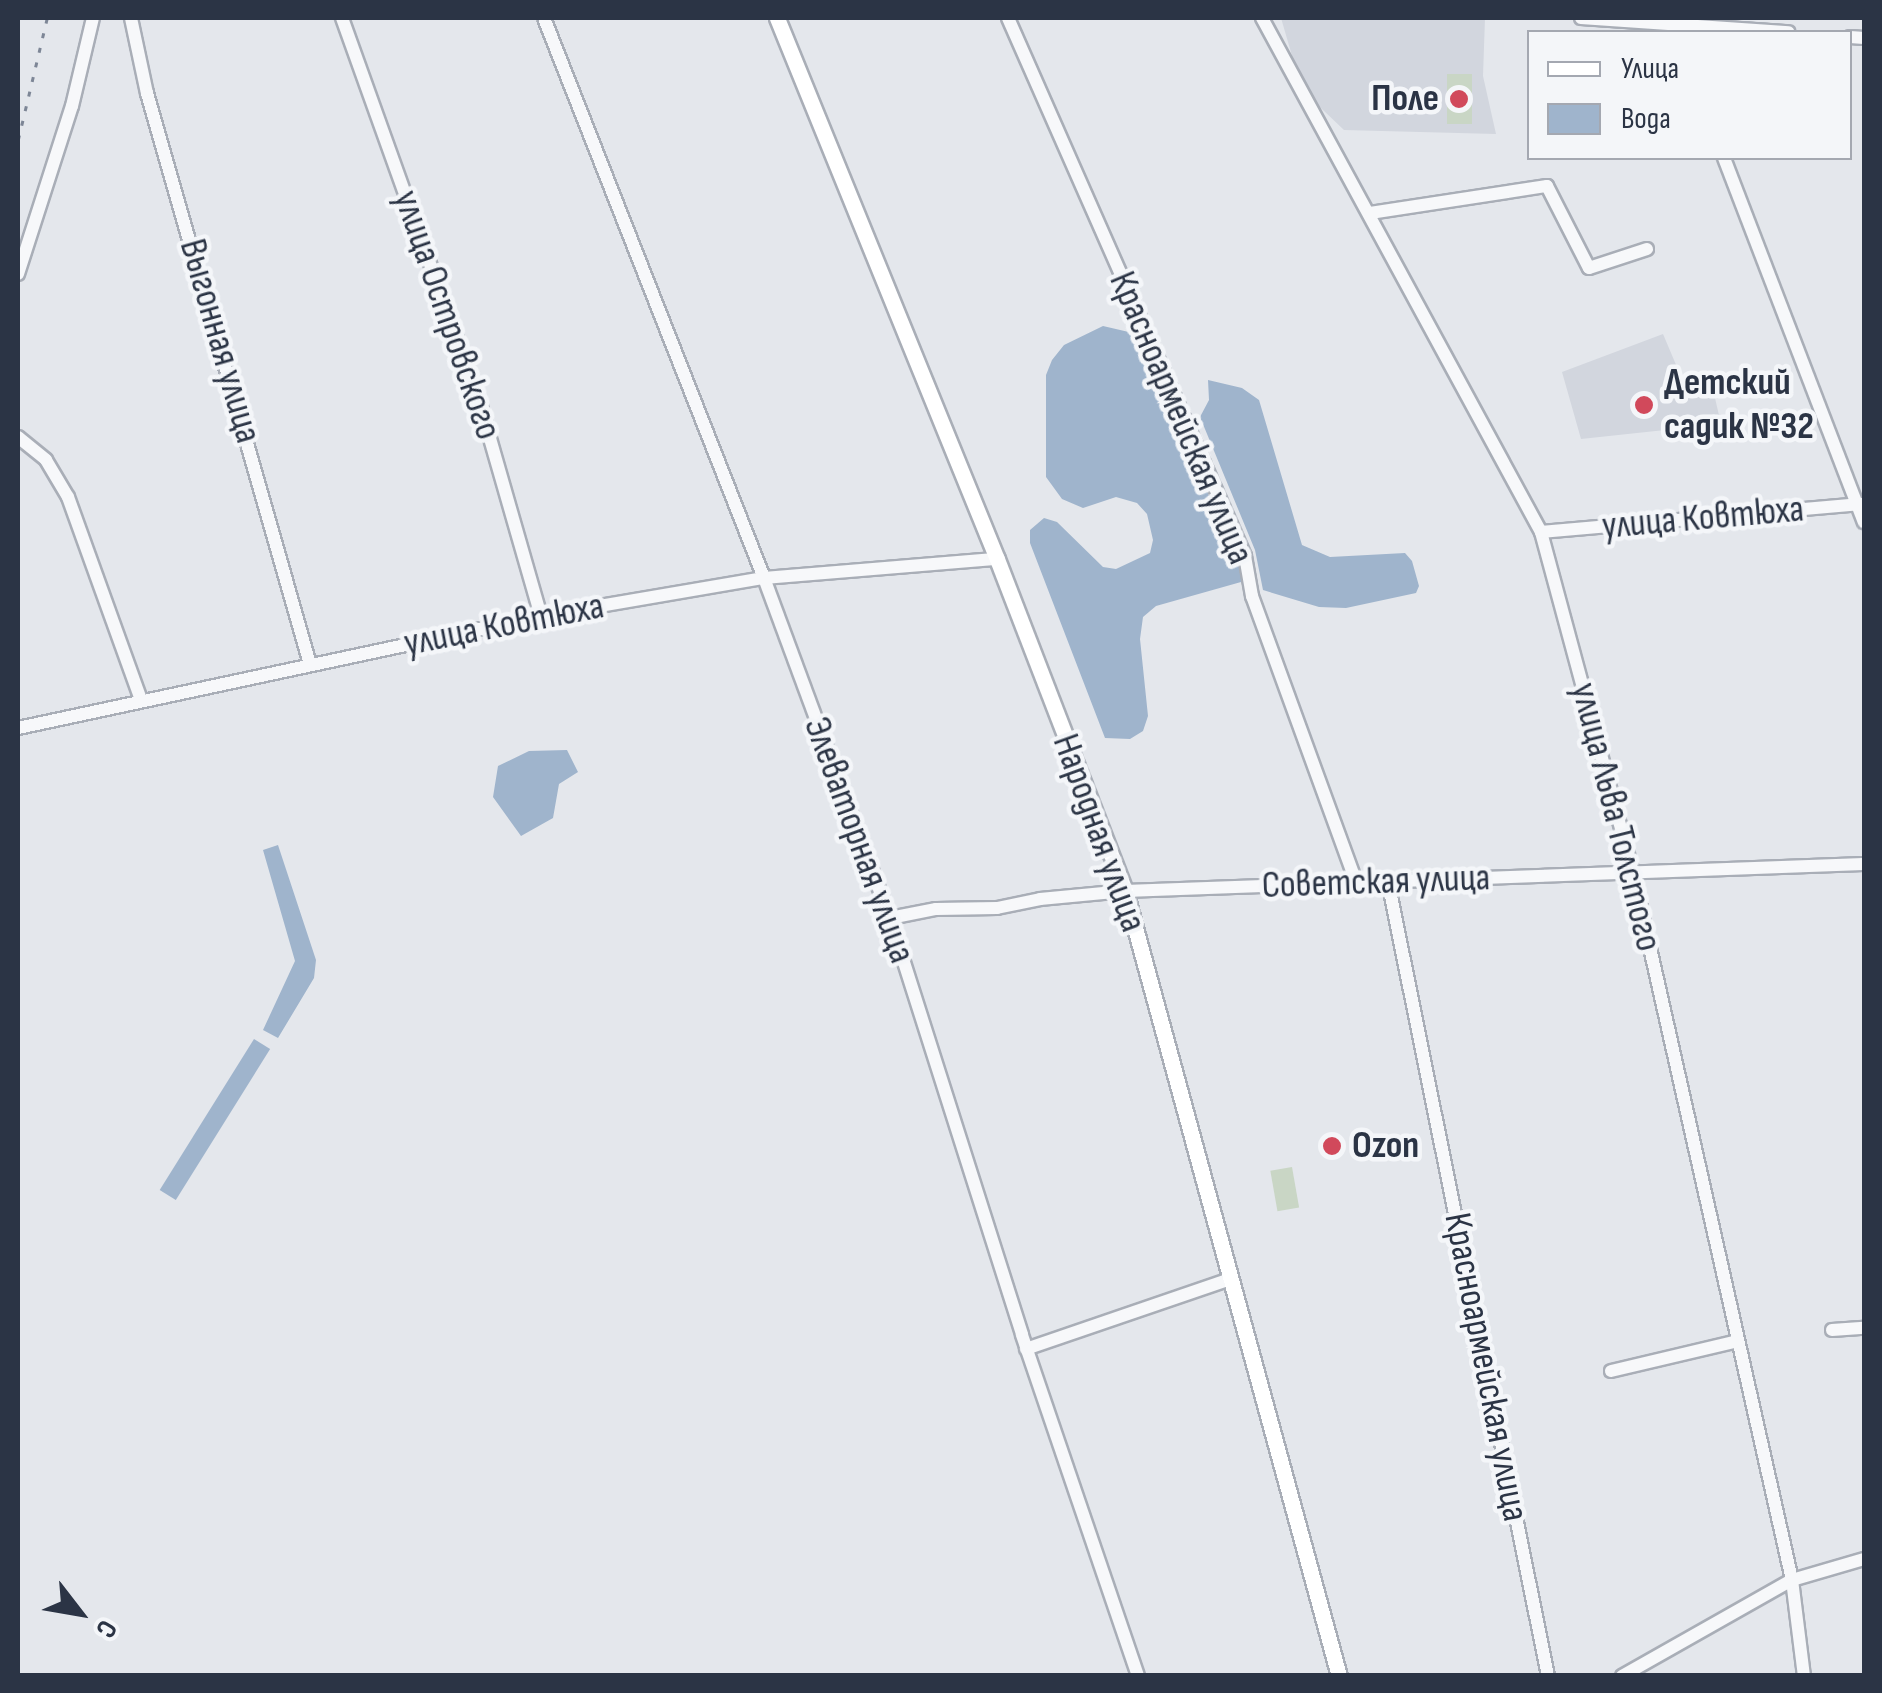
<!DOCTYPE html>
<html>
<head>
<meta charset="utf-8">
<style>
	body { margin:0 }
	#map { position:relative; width:1882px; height:1693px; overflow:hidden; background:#e4e7ec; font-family:"Sofia Sans Condensed",sans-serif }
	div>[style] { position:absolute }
	.built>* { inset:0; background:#d2d6de }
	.green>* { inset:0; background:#c9d6c5; transform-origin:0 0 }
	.water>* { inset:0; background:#9fb4cc; transform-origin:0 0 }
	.roads { filter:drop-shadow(2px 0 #a9aeb7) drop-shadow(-2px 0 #a9aeb7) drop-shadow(0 2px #a9aeb7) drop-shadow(0 -2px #a9aeb7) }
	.minor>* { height:12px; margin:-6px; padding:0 6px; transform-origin:6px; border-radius:6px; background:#f7f8fa }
	.major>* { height:15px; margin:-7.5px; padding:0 7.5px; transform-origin:7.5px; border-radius:7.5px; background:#fff }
	.rail>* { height:2.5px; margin-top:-1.25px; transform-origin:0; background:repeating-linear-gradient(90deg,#7d8696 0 5px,transparent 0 15px) }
	.dots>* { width:28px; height:28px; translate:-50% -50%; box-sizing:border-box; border:5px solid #f4f6f9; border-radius:50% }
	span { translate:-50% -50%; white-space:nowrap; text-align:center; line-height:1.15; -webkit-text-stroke:9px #f4f6f9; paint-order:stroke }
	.poi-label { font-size:38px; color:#2b3445; font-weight:700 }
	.right { translate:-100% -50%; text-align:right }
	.left { translate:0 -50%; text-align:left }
	.street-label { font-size:38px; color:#2b3445 }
	.frame { position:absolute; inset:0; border:20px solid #2b3445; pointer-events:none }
	.legend { position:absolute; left:1527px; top:30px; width:325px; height:130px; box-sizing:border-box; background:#f4f6f9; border:2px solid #a4a8b1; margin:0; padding:12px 18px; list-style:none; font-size:30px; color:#2b3445 }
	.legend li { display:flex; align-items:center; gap:20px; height:50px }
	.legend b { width:50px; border:2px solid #a4a8b1 }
	.north { position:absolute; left:30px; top:1563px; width:100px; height:100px; -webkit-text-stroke:8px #f4f6f9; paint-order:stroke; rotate:121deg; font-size:28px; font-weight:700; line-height:40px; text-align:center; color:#2b3445 }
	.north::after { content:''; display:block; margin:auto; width:35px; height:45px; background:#2b3445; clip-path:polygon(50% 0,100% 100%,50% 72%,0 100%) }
</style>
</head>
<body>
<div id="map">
	<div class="built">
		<i style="clip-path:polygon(1281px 18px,1485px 18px,1483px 76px,1496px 134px,1344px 130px,1302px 90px)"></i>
		<i style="clip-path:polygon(1663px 334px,1685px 386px,1712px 385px,1721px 424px,1581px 439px,1562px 372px)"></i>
	</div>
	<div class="green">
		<i style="left:1447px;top:74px;width:25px;height:50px"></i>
		<i style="left:1292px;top:1167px;width:41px;height:22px;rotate:80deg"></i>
	</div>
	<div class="water">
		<i style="clip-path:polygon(1103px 326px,1133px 333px,1146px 351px,1241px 569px,1241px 582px,1156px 606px,1143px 617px,1140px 639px,1148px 716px,1143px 731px,1130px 739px,1105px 738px,1030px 543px,1030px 530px,1044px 518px,1057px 522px,1103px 567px,1116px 569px,1150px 553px,1153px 540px,1147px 514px,1137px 503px,1116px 497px,1083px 508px,1062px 499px,1046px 477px,1046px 375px,1052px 360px,1064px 345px)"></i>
		<i style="clip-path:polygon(1208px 380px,1242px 388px,1259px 400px,1302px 545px,1330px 557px,1405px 553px,1412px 561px,1419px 586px,1416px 593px,1346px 608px,1319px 607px,1263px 590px,1255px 550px,1200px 417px,1209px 400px)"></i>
		<i style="clip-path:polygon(567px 750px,578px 772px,559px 784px,553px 818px,521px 836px,493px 797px,498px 766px,529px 751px)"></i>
		<i style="clip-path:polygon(278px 845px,316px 960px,314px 978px,278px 1038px,263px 1030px,295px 961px,263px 850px)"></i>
		<i style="left:254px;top:1039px;width:19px;height:178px;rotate:32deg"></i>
	</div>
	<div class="roads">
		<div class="minor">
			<i style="left:131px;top:18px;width:77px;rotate:78deg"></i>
			<i style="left:147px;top:93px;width:594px;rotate:74.07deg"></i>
			<i style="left:342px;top:18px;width:413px;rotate:70.3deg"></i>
			<i style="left:481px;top:407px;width:217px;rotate:74deg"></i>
			<i style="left:544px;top:18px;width:602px;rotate:68.55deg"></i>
			<i style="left:764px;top:578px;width:363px;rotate:69.7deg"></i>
			<i style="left:890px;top:918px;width:437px;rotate:72.4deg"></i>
			<i style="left:1022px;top:1335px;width:360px;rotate:71.2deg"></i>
			<i style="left:1008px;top:18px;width:588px;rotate:66.23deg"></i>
			<i style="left:1245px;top:556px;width:41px;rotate:80.1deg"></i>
			<i style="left:1252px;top:596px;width:304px;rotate:70deg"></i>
			<i style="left:1262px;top:18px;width:585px;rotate:61.51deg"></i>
			<i style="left:1541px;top:532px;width:352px;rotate:74.9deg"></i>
			<i style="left:1633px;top:872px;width:726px;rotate:77.34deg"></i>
			<i style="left:1792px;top:1580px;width:97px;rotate:82.9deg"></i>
			<i style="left:1581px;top:18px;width:208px;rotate:3.9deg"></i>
			<i style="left:1850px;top:37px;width:14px;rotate:4deg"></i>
			<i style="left:1724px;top:158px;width:390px;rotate:69deg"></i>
			<i style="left:1370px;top:213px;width:179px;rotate:-8.7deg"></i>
			<i style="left:1547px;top:186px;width:92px;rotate:62.9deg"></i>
			<i style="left:1589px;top:268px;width:61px;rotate:-18.1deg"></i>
			<i style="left:18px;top:274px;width:176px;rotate:-72.2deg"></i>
			<i style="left:72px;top:106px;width:90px;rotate:-76.6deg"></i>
			<i style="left:18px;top:437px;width:36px;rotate:39deg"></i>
			<i style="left:46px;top:460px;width:43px;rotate:59.3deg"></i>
			<i style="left:68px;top:497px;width:216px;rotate:70.2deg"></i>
			<i style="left:1541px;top:532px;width:324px;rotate:-5deg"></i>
			<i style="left:18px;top:728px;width:535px;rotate:-12.09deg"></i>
			<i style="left:541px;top:616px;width:226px;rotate:-9.7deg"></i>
			<i style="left:764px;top:578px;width:234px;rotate:-4.7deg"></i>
			<i style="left:1388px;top:881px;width:811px;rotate:78.62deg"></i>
			<i style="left:890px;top:918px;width:47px;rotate:-11.1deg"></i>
			<i style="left:936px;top:909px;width:61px;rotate:-0.9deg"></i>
			<i style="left:997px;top:908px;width:44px;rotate:-11.8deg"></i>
			<i style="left:1040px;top:899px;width:85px;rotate:-5.4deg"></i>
			<i style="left:1125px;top:891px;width:739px;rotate:-2.09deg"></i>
			<i style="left:1832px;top:1330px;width:32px;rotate:-4deg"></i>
			<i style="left:1026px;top:1349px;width:217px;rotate:-18.9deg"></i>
			<i style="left:1611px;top:1371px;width:130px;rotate:-13.3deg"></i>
			<i style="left:1622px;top:1676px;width:195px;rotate:-29.5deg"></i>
			<i style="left:1792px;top:1580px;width:75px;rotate:-16.3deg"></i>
		</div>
		<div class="major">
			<i style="left:777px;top:18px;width:584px;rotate:67.87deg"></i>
			<i style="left:997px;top:559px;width:356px;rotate:68.9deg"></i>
			<i style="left:1125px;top:891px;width:814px;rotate:74.75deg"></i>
		</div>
	</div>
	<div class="rail">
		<i style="left:18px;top:140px;width:125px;rotate:-76.6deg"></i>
	</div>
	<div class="dots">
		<i style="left:1459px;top:99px;background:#d1495b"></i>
		<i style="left:1644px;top:405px;background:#d1495b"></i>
		<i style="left:1332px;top:1146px;background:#d1495b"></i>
	</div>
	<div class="poi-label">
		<span class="right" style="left:1439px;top:99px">Поле</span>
		<span class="left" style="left:1664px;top:405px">Детский<br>садик №32</span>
		<span class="left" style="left:1352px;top:1146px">Ozon</span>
	</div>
	<div class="street-label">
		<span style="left:447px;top:315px;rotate:71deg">улица Островского</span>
		<span style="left:220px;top:341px;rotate:74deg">Выгонная улица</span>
		<span style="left:1181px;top:418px;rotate:67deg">Красноармейская улица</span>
		<span style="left:1703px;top:518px;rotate:-5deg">улица Ковтюха</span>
		<span style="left:504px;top:625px;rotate:-11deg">улица Ковтюха</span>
		<span style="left:1616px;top:817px;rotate:76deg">улица Льва Толстого</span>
		<span style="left:1099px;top:833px;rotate:70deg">Народная улица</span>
		<span style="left:859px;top:840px;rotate:70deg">Элеваторная улица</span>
		<span style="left:1376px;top:882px;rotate:-2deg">Советская улица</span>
		<span style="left:1486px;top:1367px;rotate:79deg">Красноармейская улица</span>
	</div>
	<div class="frame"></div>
	<ul class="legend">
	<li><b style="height:12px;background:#fff"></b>Улица</li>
	<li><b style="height:28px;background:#9fb4cc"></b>Вода</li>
	</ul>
	<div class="north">С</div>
</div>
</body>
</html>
